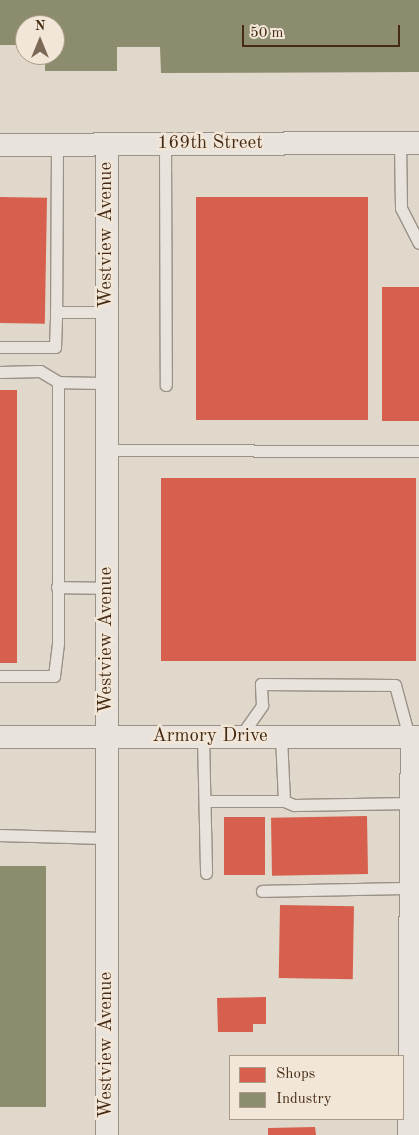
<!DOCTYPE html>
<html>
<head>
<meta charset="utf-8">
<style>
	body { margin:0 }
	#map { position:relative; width:419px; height:1135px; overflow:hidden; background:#e0d8cb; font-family:"Old Standard TT",serif }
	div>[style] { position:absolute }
	.shops>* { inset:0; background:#d6604d; transform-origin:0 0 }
	.industry>* { inset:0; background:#8c8c6e; transform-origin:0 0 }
	.roads { filter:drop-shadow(1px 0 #9a9187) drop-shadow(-1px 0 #9a9187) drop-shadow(0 1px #9a9187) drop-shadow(0 -1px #9a9187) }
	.lane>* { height:11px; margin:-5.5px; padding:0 5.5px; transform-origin:5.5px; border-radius:5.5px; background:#e8e3dc }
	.street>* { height:22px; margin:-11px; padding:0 11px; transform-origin:11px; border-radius:11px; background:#e8e3dc }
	span { translate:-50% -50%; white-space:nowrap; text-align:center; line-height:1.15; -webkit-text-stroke:5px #f1e6d7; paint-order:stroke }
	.street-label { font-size:19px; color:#462b14 }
	.legend { position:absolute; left:229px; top:1055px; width:175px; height:65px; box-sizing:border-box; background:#f1e6d7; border:1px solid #ad9b89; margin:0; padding:6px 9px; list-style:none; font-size:15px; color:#462b14 }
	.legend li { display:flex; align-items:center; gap:10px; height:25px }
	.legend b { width:25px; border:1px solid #ad9b89 }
	.north { position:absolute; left:15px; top:15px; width:50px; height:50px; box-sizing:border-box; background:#f1e6d7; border:1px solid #ad9b89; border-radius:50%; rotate:0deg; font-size:14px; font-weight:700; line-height:20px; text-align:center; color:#462b14 }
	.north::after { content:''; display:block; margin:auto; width:18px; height:22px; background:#7c6854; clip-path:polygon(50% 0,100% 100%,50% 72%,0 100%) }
	.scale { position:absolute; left:242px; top:25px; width:158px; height:22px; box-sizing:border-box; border:2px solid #462b14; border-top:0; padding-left:6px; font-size:15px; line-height:18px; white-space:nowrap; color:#462b14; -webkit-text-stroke:4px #f1e6d7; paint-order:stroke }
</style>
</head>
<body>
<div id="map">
	<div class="shops">
		<i style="left:0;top:197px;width:47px;height:126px;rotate:1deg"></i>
		<i style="left:368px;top:197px;width:223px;height:172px;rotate:90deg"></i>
		<i style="left:382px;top:287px;width:37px;height:134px"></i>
		<i style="left:0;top:390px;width:17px;height:273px"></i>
		<i style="left:161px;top:478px;width:255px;height:183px"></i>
		<i style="left:367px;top:816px;width:58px;height:96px;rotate:89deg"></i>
		<i style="left:224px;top:817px;width:41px;height:58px"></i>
		<i style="left:280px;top:905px;width:74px;height:73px;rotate:1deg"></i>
		<i style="clip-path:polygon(266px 997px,266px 1024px,253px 1024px,253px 1032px,218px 1032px,217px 998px)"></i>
		<i style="clip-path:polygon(315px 1127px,316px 1135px,268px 1135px,268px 1128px)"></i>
	</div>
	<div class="industry">
		<i style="clip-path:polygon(0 0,419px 0,419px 72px,161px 73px,160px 47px,117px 47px,117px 71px,45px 71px,45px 55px,55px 55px,55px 25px,25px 25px,25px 45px,0 45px)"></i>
		<i style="left:0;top:866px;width:46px;height:241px"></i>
	</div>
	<div class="roads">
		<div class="lane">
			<i style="left:400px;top:143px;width:65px;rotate:89.1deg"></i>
			<i style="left:401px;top:208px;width:39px;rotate:63deg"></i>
			<i style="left:57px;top:145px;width:167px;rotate:90.3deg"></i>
			<i style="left:56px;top:312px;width:51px"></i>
			<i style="left:165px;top:145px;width:240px;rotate:89.8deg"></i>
			<i style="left:0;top:347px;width:55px"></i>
			<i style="left:55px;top:347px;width:35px;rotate:-88deg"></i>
			<i style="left:0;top:372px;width:40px;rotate:-1.4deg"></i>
			<i style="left:40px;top:371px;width:21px;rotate:31deg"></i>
			<i style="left:107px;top:450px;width:311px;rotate:0.2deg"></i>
			<i style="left:57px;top:587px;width:50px;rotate:1.1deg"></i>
			<i style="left:0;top:676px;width:54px"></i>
			<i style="left:54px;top:676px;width:34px;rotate:-83deg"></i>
			<i style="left:58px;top:642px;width:260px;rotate:-90deg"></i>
			<i style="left:58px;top:382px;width:49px;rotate:1.2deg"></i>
			<i style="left:203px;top:737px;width:136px;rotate:88.7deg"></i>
			<i style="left:240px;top:737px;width:39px;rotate:-55deg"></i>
			<i style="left:262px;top:705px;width:21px;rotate:-93deg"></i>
			<i style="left:261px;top:684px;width:134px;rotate:0.4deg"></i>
			<i style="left:395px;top:685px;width:54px;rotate:74.9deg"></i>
			<i style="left:281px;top:737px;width:64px;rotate:87.3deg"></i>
			<i style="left:284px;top:801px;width:11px;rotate:22deg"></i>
			<i style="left:294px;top:805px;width:117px;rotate:-1deg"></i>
			<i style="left:205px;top:801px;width:79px"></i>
			<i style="left:0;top:835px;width:107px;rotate:1.6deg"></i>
			<i style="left:262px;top:891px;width:149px;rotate:-1.2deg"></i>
		</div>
		<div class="street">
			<i style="left:0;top:145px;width:419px;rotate:-0.3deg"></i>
			<i style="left:107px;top:145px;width:990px;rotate:90deg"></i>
			<i style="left:0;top:737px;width:419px"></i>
			<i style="left:409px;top:1135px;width:398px;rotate:-89.6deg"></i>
		</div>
	</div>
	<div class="street-label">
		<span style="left:210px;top:144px">169th Street</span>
		<span style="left:107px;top:235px;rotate:-90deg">Westview Avenue</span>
		<span style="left:107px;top:640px;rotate:-90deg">Westview Avenue</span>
		<span style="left:210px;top:737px">Armory Drive</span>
		<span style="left:107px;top:1045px;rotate:-90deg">Westview Avenue</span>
	</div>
	<ul class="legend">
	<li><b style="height:14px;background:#d6604d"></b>Shops</li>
	<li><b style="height:14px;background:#8c8c6e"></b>Industry</li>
	</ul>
	<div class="north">N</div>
	<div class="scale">50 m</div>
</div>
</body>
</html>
